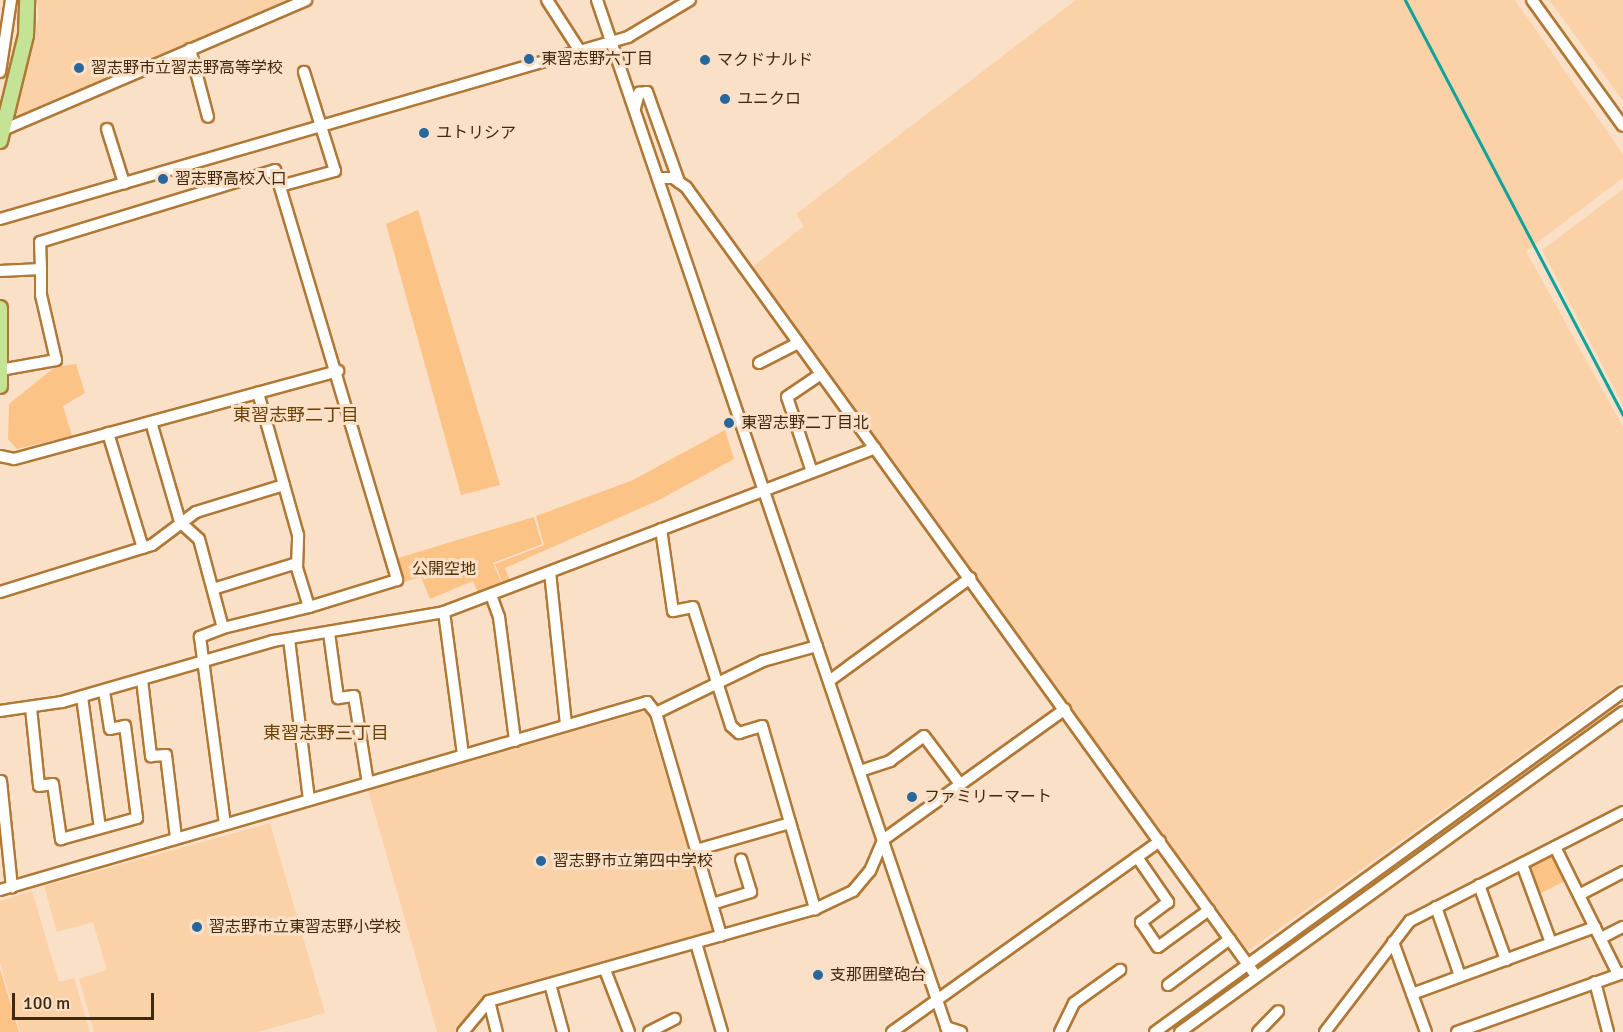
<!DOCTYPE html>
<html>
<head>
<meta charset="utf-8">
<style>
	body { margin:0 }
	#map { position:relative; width:1623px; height:1032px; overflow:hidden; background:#f9e0c7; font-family:Signika,"Noto Sans JP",sans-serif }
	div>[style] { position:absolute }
	.built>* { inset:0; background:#fbd2a8 }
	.green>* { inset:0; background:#fbc386 }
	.stream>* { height:3px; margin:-1.5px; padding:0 1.5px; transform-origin:1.5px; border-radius:1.5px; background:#0ea39a }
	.roads { filter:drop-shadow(2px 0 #b07835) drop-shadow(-2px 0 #b07835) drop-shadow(0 2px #b07835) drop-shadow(0 -2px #b07835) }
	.minor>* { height:10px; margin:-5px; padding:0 5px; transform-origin:5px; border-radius:5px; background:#fff }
	.major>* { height:14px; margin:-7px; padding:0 7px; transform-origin:7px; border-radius:7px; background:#c4e394 }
	.dots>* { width:16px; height:16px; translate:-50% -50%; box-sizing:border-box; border:3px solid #f9e0c7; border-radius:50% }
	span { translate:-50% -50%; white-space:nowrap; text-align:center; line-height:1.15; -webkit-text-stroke:6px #f9e0c7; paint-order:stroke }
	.poi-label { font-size:16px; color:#40290c }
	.left { translate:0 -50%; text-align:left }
	.park-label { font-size:16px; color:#4d2f07 }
	.neighbourhood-label { font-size:18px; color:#6a4107 }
	.scale { position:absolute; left:12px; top:993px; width:142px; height:27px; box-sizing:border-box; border:3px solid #40290c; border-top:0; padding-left:8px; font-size:18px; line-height:21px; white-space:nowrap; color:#40290c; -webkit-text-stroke:4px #f9e0c7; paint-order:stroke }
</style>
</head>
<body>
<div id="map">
	<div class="built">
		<i style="clip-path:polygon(37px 0,291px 0,12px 119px,39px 16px)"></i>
		<i style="clip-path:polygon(1076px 0,1515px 0,1623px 154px,1623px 178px,1526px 251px,1623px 427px,1623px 681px,1248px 951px,751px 268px,804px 226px,796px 214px)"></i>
		<i style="clip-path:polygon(1549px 0,1623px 0,1623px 101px)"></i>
		<i style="clip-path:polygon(1623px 189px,1623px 405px,1542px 250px)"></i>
		<i style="clip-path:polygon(646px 711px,715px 932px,488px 994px,455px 1032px,437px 1032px,368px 790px)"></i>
		<i style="clip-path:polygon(270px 823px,325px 1013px,258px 1032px,94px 1032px,79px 979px,107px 970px,93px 922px,57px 932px,44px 886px)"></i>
		<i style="clip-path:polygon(32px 891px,59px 982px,74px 978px,90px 1032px,20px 1032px,0 963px,0 901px)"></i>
	</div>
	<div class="green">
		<i style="clip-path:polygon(418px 210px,500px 485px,461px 495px,386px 224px)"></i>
		<i style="clip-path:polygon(76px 364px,85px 393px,63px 406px,72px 436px,17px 449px,8px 439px,9px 404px,55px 367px)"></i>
		<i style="clip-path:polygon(725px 430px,734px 459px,659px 500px,505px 568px,511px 583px,504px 586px,495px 564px,544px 545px,536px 516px,633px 480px)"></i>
		<i style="clip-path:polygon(534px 517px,542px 544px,493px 563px,503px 586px,479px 595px,473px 581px,430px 599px,421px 577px,404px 582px,398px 558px)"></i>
		<i style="clip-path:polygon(1551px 854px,1567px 880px,1537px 895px,1529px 866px)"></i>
		<i style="clip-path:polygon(0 969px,19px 1032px,0 1032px)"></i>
	</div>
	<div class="stream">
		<i style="left:1405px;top:0;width:469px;rotate:62.3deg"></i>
	</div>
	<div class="roads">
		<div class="minor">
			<i style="left:547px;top:0;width:61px;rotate:57.1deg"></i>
			<i style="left:597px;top:0;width:1090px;rotate:71.22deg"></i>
			<i style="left:1532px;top:0;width:155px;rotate:54.2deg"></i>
			<i style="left:190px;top:49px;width:70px;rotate:75.2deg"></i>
			<i style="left:0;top:72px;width:73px;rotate:-81.3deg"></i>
			<i style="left:635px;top:108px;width:16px;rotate:-75deg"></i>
			<i style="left:639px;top:93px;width:8px;rotate:-7deg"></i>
			<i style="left:647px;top:92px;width:96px;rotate:70.4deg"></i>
			<i style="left:107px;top:129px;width:57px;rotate:72.5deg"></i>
			<i style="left:3px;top:130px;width:330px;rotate:-23.2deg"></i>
			<i style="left:658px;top:178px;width:15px"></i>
			<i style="left:673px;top:178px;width:16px;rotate:35deg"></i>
			<i style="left:686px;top:187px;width:973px;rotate:54.15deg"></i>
			<i style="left:280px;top:186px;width:57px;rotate:-15.3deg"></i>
			<i style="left:335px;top:171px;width:104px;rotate:-107.4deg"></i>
			<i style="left:0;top:219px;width:654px;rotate:-16.16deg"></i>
			<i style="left:628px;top:37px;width:72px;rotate:-30.8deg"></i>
			<i style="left:0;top:271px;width:41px;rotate:-2.8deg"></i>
			<i style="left:41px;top:269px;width:27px;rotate:-92deg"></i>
			<i style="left:40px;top:242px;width:246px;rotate:-17deg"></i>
			<i style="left:275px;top:170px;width:428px;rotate:73.4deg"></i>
			<i style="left:397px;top:580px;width:92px;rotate:162.9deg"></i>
			<i style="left:309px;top:607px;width:41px;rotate:-107.1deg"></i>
			<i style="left:297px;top:568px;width:33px;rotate:-88deg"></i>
			<i style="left:298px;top:535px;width:148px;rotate:-105.7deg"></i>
			<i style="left:759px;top:363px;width:44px;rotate:-27.1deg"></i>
			<i style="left:0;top:370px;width:57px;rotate:-10.1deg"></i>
			<i style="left:56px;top:360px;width:67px;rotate:-103deg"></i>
			<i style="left:41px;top:295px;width:26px;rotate:-90deg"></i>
			<i style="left:151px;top:422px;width:104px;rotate:73.8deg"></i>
			<i style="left:180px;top:522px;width:25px;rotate:42deg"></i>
			<i style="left:199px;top:539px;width:92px;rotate:74.9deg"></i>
			<i style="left:223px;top:628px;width:25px;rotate:159deg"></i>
			<i style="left:200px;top:637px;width:189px;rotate:82.4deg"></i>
			<i style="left:108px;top:433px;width:120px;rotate:73.1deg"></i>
			<i style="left:0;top:456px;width:14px;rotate:12deg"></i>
			<i style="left:14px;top:459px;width:336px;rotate:-15.2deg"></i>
			<i style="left:812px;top:472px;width:79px;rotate:-108.4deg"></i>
			<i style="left:787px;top:397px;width:41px;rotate:-34.1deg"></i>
			<i style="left:661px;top:529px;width:83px;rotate:81.7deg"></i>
			<i style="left:673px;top:611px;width:20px;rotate:-11deg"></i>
			<i style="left:693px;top:607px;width:125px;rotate:72.3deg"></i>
			<i style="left:731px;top:726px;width:11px;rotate:41deg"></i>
			<i style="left:739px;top:733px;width:24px;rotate:-17deg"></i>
			<i style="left:762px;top:726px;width:191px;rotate:73.8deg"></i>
			<i style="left:550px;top:572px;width:154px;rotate:84deg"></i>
			<i style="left:213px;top:589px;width:88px;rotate:-17.2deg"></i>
			<i style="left:0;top:592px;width:159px;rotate:-17.2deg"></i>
			<i style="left:152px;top:545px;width:55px;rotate:-36.9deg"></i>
			<i style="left:196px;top:512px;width:92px;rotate:-17.1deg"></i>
			<i style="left:491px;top:595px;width:23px;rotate:70deg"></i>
			<i style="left:499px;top:617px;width:125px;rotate:82.6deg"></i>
			<i style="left:444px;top:612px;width:144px;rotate:82.4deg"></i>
			<i style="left:223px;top:628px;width:89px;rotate:-13.7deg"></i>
			<i style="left:329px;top:633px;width:66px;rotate:82.1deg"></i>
			<i style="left:338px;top:698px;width:16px;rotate:-7deg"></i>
			<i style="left:354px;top:696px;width:88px;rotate:80.9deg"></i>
			<i style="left:289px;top:639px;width:162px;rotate:82.9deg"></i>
			<i style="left:142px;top:680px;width:77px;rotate:83.2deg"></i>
			<i style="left:151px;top:756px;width:15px;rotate:-4deg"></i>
			<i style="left:166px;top:755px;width:84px;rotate:83.1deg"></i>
			<i style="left:829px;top:681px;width:175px;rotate:-36.1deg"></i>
			<i style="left:82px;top:697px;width:132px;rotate:82.2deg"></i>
			<i style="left:31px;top:708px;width:78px;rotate:84.1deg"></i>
			<i style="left:39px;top:786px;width:14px;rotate:-8deg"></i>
			<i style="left:53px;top:784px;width:56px;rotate:81.7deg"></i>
			<i style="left:61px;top:839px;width:79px;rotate:-15.4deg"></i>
			<i style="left:137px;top:818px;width:93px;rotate:-97.4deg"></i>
			<i style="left:125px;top:726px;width:15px;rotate:169deg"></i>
			<i style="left:110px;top:729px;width:38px;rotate:-99deg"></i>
			<i style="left:0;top:711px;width:63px;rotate:-8.3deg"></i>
			<i style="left:62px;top:702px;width:220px;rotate:-16.1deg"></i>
			<i style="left:273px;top:641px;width:173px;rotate:-9.6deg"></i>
			<i style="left:444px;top:612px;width:461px;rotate:-20.8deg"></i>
			<i style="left:656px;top:713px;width:119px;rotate:-25.9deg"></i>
			<i style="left:763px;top:661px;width:56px;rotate:-15.5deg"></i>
			<i style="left:860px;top:771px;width:32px;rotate:-18deg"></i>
			<i style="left:890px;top:761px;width:42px;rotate:-36.3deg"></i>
			<i style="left:924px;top:736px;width:60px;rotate:53.1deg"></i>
			<i style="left:1px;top:781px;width:107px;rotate:84.1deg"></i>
			<i style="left:1555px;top:847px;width:142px;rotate:63.6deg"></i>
			<i style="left:696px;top:850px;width:98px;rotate:-16deg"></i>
			<i style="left:1137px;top:857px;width:55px;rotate:55.4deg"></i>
			<i style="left:1168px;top:902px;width:34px;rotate:143deg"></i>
			<i style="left:1141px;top:922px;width:30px;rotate:56deg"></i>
			<i style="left:1158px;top:947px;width:63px;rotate:-36deg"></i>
			<i style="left:1522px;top:864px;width:84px;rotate:69.8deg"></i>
			<i style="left:1479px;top:885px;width:80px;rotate:70.2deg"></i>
			<i style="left:0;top:890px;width:674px;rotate:-16.2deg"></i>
			<i style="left:647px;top:702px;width:14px;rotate:51deg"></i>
			<i style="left:656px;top:713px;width:232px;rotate:73.7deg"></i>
			<i style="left:1579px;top:895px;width:50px;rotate:-27.6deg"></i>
			<i style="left:712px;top:904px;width:41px;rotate:-17.1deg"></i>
			<i style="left:751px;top:892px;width:34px;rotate:-107deg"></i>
			<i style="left:1436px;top:907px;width:73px;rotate:70.8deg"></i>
			<i style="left:1601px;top:938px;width:25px;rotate:-27deg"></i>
			<i style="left:1393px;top:942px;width:96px;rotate:69.9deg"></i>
			<i style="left:696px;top:943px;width:93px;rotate:73.7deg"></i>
			<i style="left:605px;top:970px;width:66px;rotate:68.8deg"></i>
			<i style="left:1595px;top:982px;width:52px;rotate:75.4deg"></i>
			<i style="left:550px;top:984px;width:50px;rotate:74.8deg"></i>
			<i style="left:1168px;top:985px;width:77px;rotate:-36.6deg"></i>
			<i style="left:1412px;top:994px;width:195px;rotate:-20.1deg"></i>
			<i style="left:489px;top:1001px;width:32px;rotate:76deg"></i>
			<i style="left:946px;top:1027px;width:16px;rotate:18deg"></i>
			<i style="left:463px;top:1032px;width:40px;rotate:-50deg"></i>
			<i style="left:489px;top:1001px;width:339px;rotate:-15.8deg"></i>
			<i style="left:815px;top:909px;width:42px;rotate:-25.3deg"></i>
			<i style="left:853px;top:891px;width:26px;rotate:-50deg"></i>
			<i style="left:870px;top:871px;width:34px;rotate:-67deg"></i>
			<i style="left:883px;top:840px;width:224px;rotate:-35.7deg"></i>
			<i style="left:649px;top:1032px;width:29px;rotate:-27deg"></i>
			<i style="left:892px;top:1032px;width:329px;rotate:-35.5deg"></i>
			<i style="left:1060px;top:1032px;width:32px;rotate:-64deg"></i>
			<i style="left:1074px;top:1003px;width:57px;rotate:-35.7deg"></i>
			<i style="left:1155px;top:1032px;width:578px;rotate:-36deg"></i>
			<i style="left:1180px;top:1032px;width:546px;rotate:-35.84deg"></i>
			<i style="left:1258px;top:1032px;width:29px;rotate:-46deg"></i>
			<i style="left:1325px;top:1032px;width:140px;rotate:-52.6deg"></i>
			<i style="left:1410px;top:921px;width:239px;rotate:-27.1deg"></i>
			<i style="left:1457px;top:1032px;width:176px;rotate:-19.6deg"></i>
		</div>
		<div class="major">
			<i style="left:0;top:141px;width:109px;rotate:-76.2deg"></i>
			<i style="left:26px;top:35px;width:35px;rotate:-88deg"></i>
			<i style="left:0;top:308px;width:78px;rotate:90deg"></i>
		</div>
	</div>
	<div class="dots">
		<i style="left:529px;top:59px;background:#27679d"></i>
		<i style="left:705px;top:60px;background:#27679d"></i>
		<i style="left:79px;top:68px;background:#27679d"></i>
		<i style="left:725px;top:99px;background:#27679d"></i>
		<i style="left:424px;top:133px;background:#27679d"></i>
		<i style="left:163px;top:179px;background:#27679d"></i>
		<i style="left:729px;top:423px;background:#27679d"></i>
		<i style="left:912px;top:797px;background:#27679d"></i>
		<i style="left:541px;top:861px;background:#27679d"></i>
		<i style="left:197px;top:927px;background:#27679d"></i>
		<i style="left:818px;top:975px;background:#27679d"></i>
	</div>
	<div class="poi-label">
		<span class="left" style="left:541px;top:59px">東習志野六丁目</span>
		<span class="left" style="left:717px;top:60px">マクドナルド</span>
		<span class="left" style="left:91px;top:68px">習志野市立習志野高等学校</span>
		<span class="left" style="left:737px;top:99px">ユニクロ</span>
		<span class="left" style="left:436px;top:133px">ユトリシア</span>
		<span class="left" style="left:175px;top:179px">習志野高校入口</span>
		<span class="left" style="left:741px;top:423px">東習志野二丁目北</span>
		<span class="left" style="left:924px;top:797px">ファミリーマート</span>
		<span class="left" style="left:553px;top:861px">習志野市立第四中学校</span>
		<span class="left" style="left:209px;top:927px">習志野市立東習志野小学校</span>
		<span class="left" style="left:830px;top:975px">支那囲壁砲台</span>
	</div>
	<div class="park-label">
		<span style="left:444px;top:569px">公開空地</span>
	</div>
	<div class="neighbourhood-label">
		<span style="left:296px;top:415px">東習志野二丁目</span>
		<span style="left:326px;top:733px">東習志野三丁目</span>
	</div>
	<div class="scale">100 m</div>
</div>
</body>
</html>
